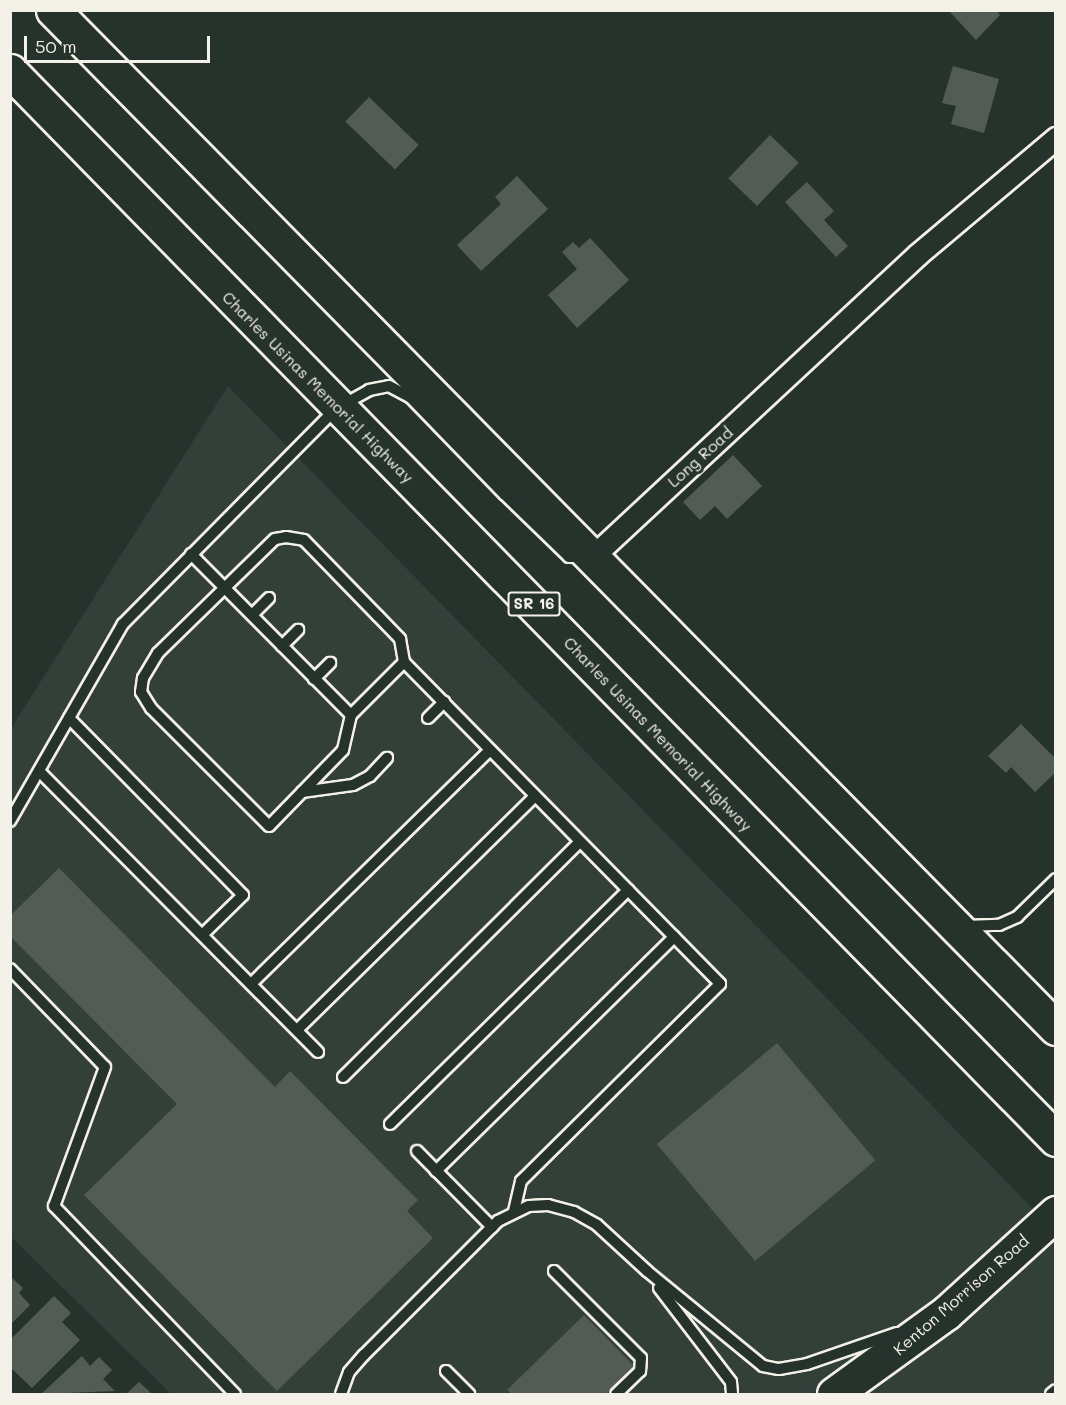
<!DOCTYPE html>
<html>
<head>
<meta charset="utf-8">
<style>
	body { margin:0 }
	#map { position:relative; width:1066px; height:1405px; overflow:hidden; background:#26332d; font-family:Mali,sans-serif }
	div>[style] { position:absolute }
	.built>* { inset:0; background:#333f39 }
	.building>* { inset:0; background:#525c55; transform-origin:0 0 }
	.roads { filter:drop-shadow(2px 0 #f4f1e8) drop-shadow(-2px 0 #f4f1e8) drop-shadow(0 2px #f4f1e8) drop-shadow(0 -2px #f4f1e8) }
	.lane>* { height:10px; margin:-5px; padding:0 5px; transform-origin:5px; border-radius:5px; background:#26332d }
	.street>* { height:21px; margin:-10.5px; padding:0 10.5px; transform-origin:10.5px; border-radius:10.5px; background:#26332d }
	.primary>* { height:33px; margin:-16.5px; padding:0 16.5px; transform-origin:16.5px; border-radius:16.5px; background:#26332d }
	.highway>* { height:33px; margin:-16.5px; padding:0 16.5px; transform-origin:16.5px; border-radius:16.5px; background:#26332d }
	span { translate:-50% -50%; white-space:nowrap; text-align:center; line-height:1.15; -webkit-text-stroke:6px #26332d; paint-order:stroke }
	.shield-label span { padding:2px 4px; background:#26332d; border:2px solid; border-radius:4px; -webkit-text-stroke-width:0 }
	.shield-label { font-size:15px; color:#f4f1e8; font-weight:700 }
	.street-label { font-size:16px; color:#f4f1e8 }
	.frame { position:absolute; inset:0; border:12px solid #f4f1e8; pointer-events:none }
	.scale { position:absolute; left:24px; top:36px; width:186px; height:27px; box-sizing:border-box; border:3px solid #f4f1e8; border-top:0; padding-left:8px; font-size:18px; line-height:21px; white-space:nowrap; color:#f4f1e8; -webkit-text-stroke:4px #26332d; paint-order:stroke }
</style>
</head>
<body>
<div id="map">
	<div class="built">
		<i style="clip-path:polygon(228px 386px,1037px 1213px,938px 1303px,867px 1357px,811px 1394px,171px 1394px,11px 1237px,10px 730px)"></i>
		<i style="clip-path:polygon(1055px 1232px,1055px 1394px,857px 1394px)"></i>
	</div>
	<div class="building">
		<i style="clip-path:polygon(948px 10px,996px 10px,1000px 15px,976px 40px)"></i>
		<i style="clip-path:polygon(953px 66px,999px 79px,984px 133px,951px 124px,956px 106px,942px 103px)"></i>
		<i style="left:369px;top:97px;width:69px;height:34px;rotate:44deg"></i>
		<i style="left:770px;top:135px;width:40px;height:60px;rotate:44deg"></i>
		<i style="clip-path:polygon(517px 176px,548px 209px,481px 271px,457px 245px,501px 204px,495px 197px)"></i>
		<i style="clip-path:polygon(807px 182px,834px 211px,824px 220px,848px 246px,836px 257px,785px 202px)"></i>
		<i style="clip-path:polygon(590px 238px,629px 280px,577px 328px,548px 295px,577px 269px,562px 252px,573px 242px,579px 248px)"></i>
		<i style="clip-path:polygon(733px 455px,762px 486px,727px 519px,715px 506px,700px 520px,683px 502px)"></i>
		<i style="clip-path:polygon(1021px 724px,1056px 759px,1056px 772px,1035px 792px,1011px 767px,1006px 773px,988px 756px)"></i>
		<i style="clip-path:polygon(59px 868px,275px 1087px,290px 1071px,418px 1200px,407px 1211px,433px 1238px,277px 1391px,84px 1195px,177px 1104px,10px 936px,10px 916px)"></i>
		<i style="left:777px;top:1043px;width:153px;height:157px;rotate:50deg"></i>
		<i style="clip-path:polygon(10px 1276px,23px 1288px,19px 1293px,30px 1305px,10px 1325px)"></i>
		<i style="clip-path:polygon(54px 1296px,71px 1313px,62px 1322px,80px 1340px,32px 1388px,10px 1367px,10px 1340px)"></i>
		<i style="clip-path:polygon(584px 1315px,635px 1367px,606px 1394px,512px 1394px,507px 1390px)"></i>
		<i style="clip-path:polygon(82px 1356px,90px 1366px,99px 1357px,112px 1370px,103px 1379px,115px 1391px,41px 1394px)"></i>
		<i style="clip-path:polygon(139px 1382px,152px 1394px,126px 1394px)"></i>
	</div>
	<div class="roads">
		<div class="lane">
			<i style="left:191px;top:554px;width:227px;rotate:45.2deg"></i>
			<i style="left:351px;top:715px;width:75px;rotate:-45deg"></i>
			<i style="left:404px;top:662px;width:451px;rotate:45.5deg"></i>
			<i style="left:720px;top:984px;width:280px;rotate:135.3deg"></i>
			<i style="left:521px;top:1181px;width:31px;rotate:103deg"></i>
			<i style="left:252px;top:615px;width:24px;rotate:-45deg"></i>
			<i style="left:282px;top:646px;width:23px;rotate:-45deg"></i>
			<i style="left:314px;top:679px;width:23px;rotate:-45deg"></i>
			<i style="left:351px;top:715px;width:36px;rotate:103deg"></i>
			<i style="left:343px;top:750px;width:106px;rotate:134.2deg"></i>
			<i style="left:269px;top:826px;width:167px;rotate:-135deg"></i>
			<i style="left:151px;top:708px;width:19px;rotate:-122deg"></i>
			<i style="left:141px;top:692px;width:14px;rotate:-82deg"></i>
			<i style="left:143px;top:678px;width:29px;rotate:-59deg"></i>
			<i style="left:158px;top:653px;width:163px;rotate:-44.3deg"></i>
			<i style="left:275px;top:539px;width:11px;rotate:-10deg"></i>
			<i style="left:286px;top:537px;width:18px;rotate:9deg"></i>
			<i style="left:304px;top:540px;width:106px;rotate:45.8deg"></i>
			<i style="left:378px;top:616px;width:32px;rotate:46deg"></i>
			<i style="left:400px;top:639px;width:23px;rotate:80deg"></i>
			<i style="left:69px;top:718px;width:248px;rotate:45.5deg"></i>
			<i style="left:243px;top:895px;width:57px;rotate:135.7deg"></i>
			<i style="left:428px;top:718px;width:23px;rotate:-45deg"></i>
			<i style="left:39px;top:771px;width:396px;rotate:45.2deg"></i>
			<i style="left:302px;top:792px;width:51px;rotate:-7.8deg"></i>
			<i style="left:353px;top:785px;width:19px;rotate:-28deg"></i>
			<i style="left:370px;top:776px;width:25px;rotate:-47deg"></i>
			<i style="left:10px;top:821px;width:227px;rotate:-60.2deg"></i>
			<i style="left:123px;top:624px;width:304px;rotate:-45.3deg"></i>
			<i style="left:337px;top:408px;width:37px;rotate:-29deg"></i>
			<i style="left:369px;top:390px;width:20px;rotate:-11deg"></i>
			<i style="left:389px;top:386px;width:24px;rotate:28deg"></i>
			<i style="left:410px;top:397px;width:136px;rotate:45.9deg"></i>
			<i style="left:505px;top:495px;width:89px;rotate:44.1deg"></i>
			<i style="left:569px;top:557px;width:6px"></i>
			<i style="left:965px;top:926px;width:34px;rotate:-2deg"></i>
			<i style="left:999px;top:925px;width:20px;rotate:-24deg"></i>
			<i style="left:1017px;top:917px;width:54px;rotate:-44.3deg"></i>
			<i style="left:10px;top:969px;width:136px;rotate:45.9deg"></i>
			<i style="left:105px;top:1067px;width:148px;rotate:110.1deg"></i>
			<i style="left:54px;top:1206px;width:261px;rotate:46.1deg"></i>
			<i style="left:251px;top:984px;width:334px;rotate:-44.4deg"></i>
			<i style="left:297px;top:1030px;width:334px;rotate:-44.5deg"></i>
			<i style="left:343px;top:1077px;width:334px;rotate:-44.8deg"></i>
			<i style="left:390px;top:1124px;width:334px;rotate:-44.5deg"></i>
			<i style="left:417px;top:1151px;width:107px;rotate:45.4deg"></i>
			<i style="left:436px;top:1171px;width:334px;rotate:-44.5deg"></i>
			<i style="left:554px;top:1271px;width:123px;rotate:45deg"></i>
			<i style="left:641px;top:1358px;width:13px;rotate:94deg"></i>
			<i style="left:640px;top:1371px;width:33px;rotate:136deg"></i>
			<i style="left:659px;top:1288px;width:118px;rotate:52.5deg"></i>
			<i style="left:731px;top:1382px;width:12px;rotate:85deg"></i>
			<i style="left:446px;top:1371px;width:33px;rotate:45deg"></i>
			<i style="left:341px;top:1394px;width:23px;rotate:-70deg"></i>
			<i style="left:349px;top:1372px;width:23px;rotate:-49deg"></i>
			<i style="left:364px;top:1355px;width:190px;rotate:-45deg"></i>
			<i style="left:498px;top:1221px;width:34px;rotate:-26deg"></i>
			<i style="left:529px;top:1206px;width:19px;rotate:-3deg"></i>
			<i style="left:548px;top:1205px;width:27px;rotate:15deg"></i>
			<i style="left:574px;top:1212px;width:26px;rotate:29deg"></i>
			<i style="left:597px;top:1225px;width:68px;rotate:42.6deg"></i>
			<i style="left:647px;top:1271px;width:150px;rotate:39.3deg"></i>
			<i style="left:763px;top:1366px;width:16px;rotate:11deg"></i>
			<i style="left:779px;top:1369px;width:28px;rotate:-10deg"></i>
			<i style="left:807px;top:1364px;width:95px;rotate:-19deg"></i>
			<i style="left:1051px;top:1394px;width:6px;rotate:-39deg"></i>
		</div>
		<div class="street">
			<i style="left:590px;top:559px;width:446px;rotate:-42.9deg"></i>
			<i style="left:917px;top:255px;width:182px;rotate:-40.1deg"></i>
		</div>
		<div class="primary">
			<i style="left:834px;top:1394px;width:138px;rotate:-35.9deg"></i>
			<i style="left:946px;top:1313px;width:149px;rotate:-42.3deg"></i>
		</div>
		<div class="highway">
			<i style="left:53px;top:10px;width:1429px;rotate:45.43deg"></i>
			<i style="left:10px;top:71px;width:1495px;rotate:45.6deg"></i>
		</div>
	</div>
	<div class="shield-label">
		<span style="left:534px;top:604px">SR 16</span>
	</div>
	<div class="street-label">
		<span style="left:318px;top:387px;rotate:45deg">Charles Usinas Memorial Highway</span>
		<span style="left:700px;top:457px;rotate:-42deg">Long Road</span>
		<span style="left:658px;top:734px;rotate:46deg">Charles Usinas Memorial Highway</span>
		<span style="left:961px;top:1295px;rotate:-41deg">Kenton Morrison Road</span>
	</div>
	<div class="frame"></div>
	<div class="scale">50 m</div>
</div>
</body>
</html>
